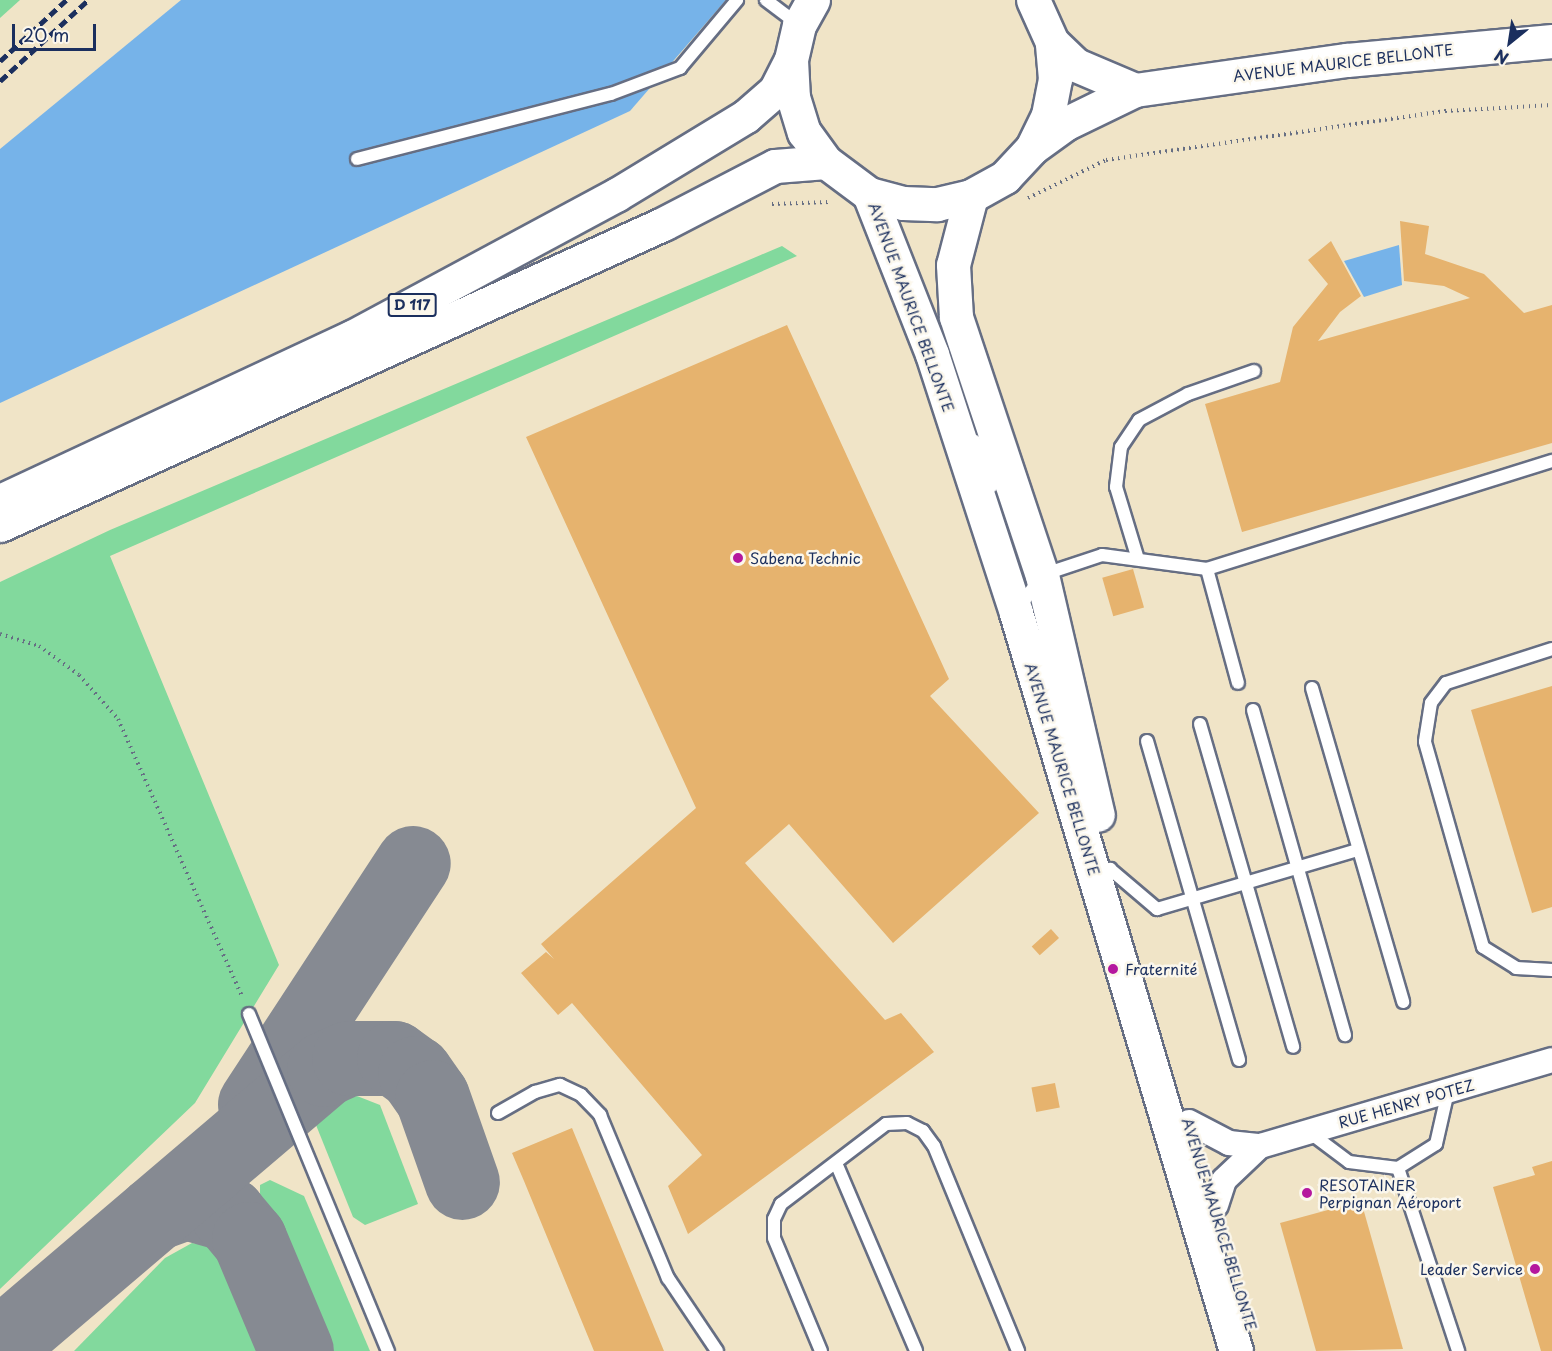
<!DOCTYPE html>
<html>
<head>
<meta charset="utf-8">
<style>
	body { margin:0 }
	#map { position:relative; width:1552px; height:1351px; overflow:hidden; background:#f0e4c7; font-family:"Playpen Sans",sans-serif }
	div>[style] { position:absolute }
	.green>* { inset:0; background:#82d99d }
	.water>* { inset:0; background:#76b3e9 }
	.taxiway>* { height:75px; margin:-37.5px; padding:0 37.5px; transform-origin:37.5px; border-radius:37.5px; background:#868a92 }
	.building>* { inset:0; background:#e6b36e; transform-origin:0 0 }
	.path>* { height:4px; margin-top:-2px; transform-origin:0; background:repeating-linear-gradient(90deg,#666e83 0 1.5px,transparent 0 6px) }
	.roads { filter:drop-shadow(2px 0 #666e83) drop-shadow(-2px 0 #666e83) drop-shadow(0 2px #666e83) drop-shadow(0 -2px #666e83) }
	.lane>* { height:12px; margin:-6px; padding:0 6px; transform-origin:6px; border-radius:6px; background:#fff }
	.street>* { height:24px; margin:-12px; padding:0 12px; transform-origin:12px; border-radius:12px; background:#fff }
	.secondary>* { height:33px; margin:-16.5px; padding:0 16.5px; transform-origin:16.5px; border-radius:16.5px; background:#fff }
	.primary>* { height:33px; margin:-16.5px; padding:0 16.5px; transform-origin:16.5px; border-radius:16.5px; background:#fff }
	.rail>* { height:4.5px; margin-top:-2.25px; transform-origin:0; background:repeating-linear-gradient(90deg,#1b2f5e 0 9px,transparent 0 13.5px) }
	.dots>* { width:16px; height:16px; translate:-50% -50%; box-sizing:border-box; border:3px solid #fbf7ec; border-radius:50% }
	span { translate:-50% -50%; white-space:nowrap; text-align:center; line-height:1.15; -webkit-text-stroke:5px #fbf7ec; paint-order:stroke }
	.shield-label span { padding:2px 4px; background:#fbf7ec; border:2px solid; border-radius:4px; -webkit-text-stroke-width:0 }
	.shield-label { font-size:14px; color:#1b2f5e; font-weight:700 }
	.street-label { font-size:15px; color:#1b2f5e }
	.poi-label { font-size:15px; color:#1b2f5e }
	.left { translate:0 -50%; text-align:left }
	.right { translate:-100% -50%; text-align:right }
	.north { position:absolute; left:1480px; top:12px; width:60px; height:60px; -webkit-text-stroke:4px #fbf7ec; paint-order:stroke; rotate:210deg; font-size:16px; font-weight:700; line-height:24px; text-align:center; color:#1b2f5e }
	.north::after { content:''; display:block; margin:auto; width:21px; height:27px; background:#1b2f5e; clip-path:polygon(50% 0,100% 100%,50% 72%,0 100%) }
	.scale { position:absolute; left:12px; top:24px; width:84px; height:27px; box-sizing:border-box; border:3px solid #1b2f5e; border-top:0; padding-left:8px; font-size:18px; line-height:21px; white-space:nowrap; color:#1b2f5e; -webkit-text-stroke:4px #fbf7ec; paint-order:stroke }
</style>
</head>
<body>
<div id="map">
	<div class="green">
		<i style="clip-path:polygon(0 0,20px 0,0 18px)"></i>
		<i style="clip-path:polygon(782px 246px,797px 256px,110px 556px,279px 965px,195px 1103px,0 1289px,0 582px,110px 530px)"></i>
		<i style="clip-path:polygon(357px 1096px,380px 1105px,418px 1204px,365px 1225px,353px 1217px,316px 1125px,335px 1101px)"></i>
		<i style="clip-path:polygon(270px 1180px,304px 1196px,370px 1351px,320px 1351px,260px 1208px,260px 1185px)"></i>
		<i style="clip-path:polygon(192px 1243px,212px 1246px,236px 1261px,274px 1351px,74px 1351px,165px 1258px)"></i>
	</div>
	<div class="water">
		<i style="clip-path:polygon(181px 0,726px 0,630px 111px,0 403px,0 149px)"></i>
		<i style="clip-path:polygon(1399px 245px,1402px 285px,1364px 297px,1344px 261px)"></i>
	</div>
	<div class="taxiway">
		<i style="left:255px;top:1104px;width:288px;rotate:-56.8deg"></i>
		<i style="left:155px;top:1213px;width:33px;rotate:-20deg"></i>
		<i style="left:186px;top:1202px;width:44px;rotate:15.9deg"></i>
		<i style="left:228px;top:1214px;width:33px;rotate:50deg"></i>
		<i style="left:249px;top:1239px;width:121px;rotate:67.2deg"></i>
		<i style="left:0;top:1345px;width:426px;rotate:-40.4deg"></i>
		<i style="left:324px;top:1069px;width:27px;rotate:-24deg"></i>
		<i style="left:349px;top:1058px;width:45px"></i>
		<i style="left:394px;top:1058px;width:26px;rotate:36deg"></i>
		<i style="left:415px;top:1073px;width:29px;rotate:55deg"></i>
		<i style="left:432px;top:1097px;width:90px;rotate:70.6deg"></i>
	</div>
	<div class="building">
		<i style="clip-path:polygon(1400px 221px,1429px 226px,1425px 254px,1484px 274px,1524px 313px,1552px 305px,1552px 443px,1242px 532px,1205px 404px,1280px 382px,1293px 327px,1328px 284px,1308px 260px,1331px 241px,1361px 296px,1340px 312px,1318px 341px,1470px 298px,1444px 286px,1404px 281px)"></i>
		<i style="clip-path:polygon(787px 325px,949px 679px,930px 696px,1039px 813px,893px 943px,789px 824px,745px 863px,885px 1020px,901px 1013px,934px 1052px,688px 1234px,668px 1186px,702px 1155px,572px 1003px,558px 1015px,521px 973px,546px 952px,554px 959px,541px 944px,696px 808px,526px 437px)"></i>
		<i style="left:1133px;top:569px;width:40px;height:32px;rotate:74deg"></i>
		<i style="clip-path:polygon(1552px 686px,1552px 907px,1532px 913px,1471px 710px)"></i>
		<i style="left:1051px;top:929px;width:12px;height:26px;rotate:48deg"></i>
		<i style="left:1055px;top:1083px;width:25px;height:24px;rotate:79deg"></i>
		<i style="clip-path:polygon(572px 1128px,664px 1351px,594px 1351px,524px 1181px,512px 1153px)"></i>
		<i style="clip-path:polygon(1552px 1161px,1552px 1351px,1541px 1351px,1493px 1187px,1535px 1175px,1532px 1167px)"></i>
		<i style="clip-path:polygon(1361px 1201px,1403px 1349px,1316px 1351px,1280px 1223px)"></i>
	</div>
	<div class="path">
		<i style="left:1028px;top:198px;width:87px;rotate:-26deg"></i>
		<i style="left:1106px;top:160px;width:343px;rotate:-8.2deg"></i>
		<i style="left:1445px;top:111px;width:107px;rotate:-3.2deg"></i>
		<i style="left:772px;top:204px;width:57px;rotate:-2deg"></i>
		<i style="left:0;top:634px;width:41px;rotate:17.1deg"></i>
		<i style="left:39px;top:646px;width:49px;rotate:35.9deg"></i>
		<i style="left:79px;top:675px;width:59px;rotate:48.4deg"></i>
		<i style="left:118px;top:719px;width:303px;rotate:65.9deg"></i>
	</div>
	<div class="roads">
		<div class="lane">
			<i style="left:766px;top:0;width:40px;rotate:37deg"></i>
			<i style="left:357px;top:159px;width:262px;rotate:-14.4deg"></i>
			<i style="left:611px;top:94px;width:74px;rotate:-20.6deg"></i>
			<i style="left:680px;top:68px;width:89px;rotate:-50deg"></i>
			<i style="left:975px;top:441px;width:48px;rotate:69.3deg"></i>
			<i style="left:1137px;top:556px;width:72px;rotate:-106.9deg"></i>
			<i style="left:1116px;top:487px;width:40px;rotate:-82.9deg"></i>
			<i style="left:1121px;top:447px;width:32px;rotate:-56deg"></i>
			<i style="left:1139px;top:420px;width:55px;rotate:-28deg"></i>
			<i style="left:1188px;top:394px;width:70px;rotate:-19.2deg"></i>
			<i style="left:1207px;top:569px;width:118px;rotate:74.8deg"></i>
			<i style="left:1019px;top:608px;width:40px;rotate:-55.1deg"></i>
			<i style="left:1042px;top:575px;width:63px;rotate:-18.4deg"></i>
			<i style="left:1102px;top:555px;width:106px;rotate:7.6deg"></i>
			<i style="left:1207px;top:569px;width:362px;rotate:-17.4deg"></i>
			<i style="left:1552px;top:649px;width:111px;rotate:162.2deg"></i>
			<i style="left:1446px;top:683px;width:25px;rotate:127deg"></i>
			<i style="left:1431px;top:703px;width:39px;rotate:99deg"></i>
			<i style="left:1425px;top:742px;width:213px;rotate:74.2deg"></i>
			<i style="left:1483px;top:947px;width:39px;rotate:32deg"></i>
			<i style="left:1516px;top:968px;width:36px;rotate:3deg"></i>
			<i style="left:1312px;top:688px;width:327px;rotate:73.8deg"></i>
			<i style="left:1253px;top:710px;width:338px;rotate:74.2deg"></i>
			<i style="left:1200px;top:724px;width:336px;rotate:73.9deg"></i>
			<i style="left:1147px;top:741px;width:332px;rotate:73.9deg"></i>
			<i style="left:1096px;top:873px;width:15px;rotate:-16deg"></i>
			<i style="left:1110px;top:869px;width:62px;rotate:40.4deg"></i>
			<i style="left:1157px;top:909px;width:209px;rotate:-16.4deg"></i>
			<i style="left:249px;top:1014px;width:365px;rotate:67.6deg"></i>
			<i style="left:498px;top:1113px;width:43px;rotate:-29.6deg"></i>
			<i style="left:535px;top:1092px;width:26px;rotate:-16deg"></i>
			<i style="left:560px;top:1085px;width:23px;rotate:25deg"></i>
			<i style="left:581px;top:1095px;width:28px;rotate:46deg"></i>
			<i style="left:600px;top:1115px;width:177px;rotate:67.4deg"></i>
			<i style="left:668px;top:1278px;width:88px;rotate:56.1deg"></i>
			<i style="left:1309px;top:1132px;width:50px;rotate:36.9deg"></i>
			<i style="left:1349px;top:1162px;width:49px;rotate:7deg"></i>
			<i style="left:1398px;top:1168px;width:45px;rotate:-32.3deg"></i>
			<i style="left:1436px;top:1144px;width:54px;rotate:-77.2deg"></i>
			<i style="left:836px;top:1163px;width:204px;rotate:66.9deg"></i>
			<i style="left:1398px;top:1168px;width:193px;rotate:71.8deg"></i>
			<i style="left:821px;top:1351px;width:122px;rotate:-112.6deg"></i>
			<i style="left:774px;top:1238px;width:19px;rotate:-90deg"></i>
			<i style="left:774px;top:1219px;width:17px;rotate:-65deg"></i>
			<i style="left:781px;top:1204px;width:132px;rotate:-37.3deg"></i>
			<i style="left:886px;top:1124px;width:21px;rotate:-3deg"></i>
			<i style="left:907px;top:1123px;width:18px;rotate:27deg"></i>
			<i style="left:923px;top:1131px;width:19px;rotate:54deg"></i>
			<i style="left:934px;top:1146px;width:222px;rotate:67.7deg"></i>
		</div>
		<div class="street">
			<i style="left:1189px;top:1122px;width:45px;rotate:27.7deg"></i>
			<i style="left:1229px;top:1143px;width:31px;rotate:6deg"></i>
			<i style="left:1260px;top:1146px;width:304px;rotate:-16.4deg"></i>
			<i style="left:1216px;top:1205px;width:26px;rotate:-72deg"></i>
			<i style="left:1224px;top:1180px;width:50px;rotate:-43.4deg"></i>
		</div>
		<div class="secondary">
			<i style="left:1052px;top:42px;width:33px;rotate:44deg"></i>
			<i style="left:1076px;top:65px;width:64px;rotate:23deg"></i>
			<i style="left:1032px;top:148px;width:41px;rotate:-36deg"></i>
			<i style="left:1065px;top:124px;width:78px;rotate:-25.9deg"></i>
			<i style="left:1135px;top:90px;width:214px;rotate:-8.1deg"></i>
			<i style="left:1347px;top:60px;width:206px;rotate:-5.3deg"></i>
			<i style="left:869px;top:194px;width:172px;rotate:68.5deg"></i>
			<i style="left:932px;top:354px;width:272px;rotate:72deg"></i>
			<i style="left:1016px;top:613px;width:770px;rotate:73.4deg"></i>
			<i style="left:971px;top:196px;width:71px;rotate:104.6deg"></i>
			<i style="left:953px;top:265px;width:52px;rotate:86.7deg"></i>
			<i style="left:956px;top:317px;width:272px;rotate:71.6deg"></i>
			<i style="left:1042px;top:575px;width:246px;rotate:76.9deg"></i>
		</div>
		<div class="primary">
			<i style="left:813px;top:0;width:29px;rotate:119deg"></i>
			<i style="left:799px;top:25px;width:36px;rotate:103deg"></i>
			<i style="left:791px;top:60px;width:37px;rotate:87deg"></i>
			<i style="left:793px;top:97px;width:37px;rotate:73deg"></i>
			<i style="left:804px;top:132px;width:37px;rotate:54deg"></i>
			<i style="left:826px;top:162px;width:54px;rotate:36.7deg"></i>
			<i style="left:869px;top:194px;width:35px;rotate:15deg"></i>
			<i style="left:903px;top:203px;width:34px;rotate:2deg"></i>
			<i style="left:937px;top:204px;width:35px;rotate:-13deg"></i>
			<i style="left:971px;top:196px;width:39px;rotate:-29deg"></i>
			<i style="left:1005px;top:177px;width:40px;rotate:-47deg"></i>
			<i style="left:1032px;top:148px;width:37px;rotate:-64deg"></i>
			<i style="left:1048px;top:115px;width:37px;rotate:-79deg"></i>
			<i style="left:1055px;top:79px;width:37px;rotate:-95deg"></i>
			<i style="left:1052px;top:42px;width:46px;rotate:-114.3deg"></i>
			<i style="left:0;top:501px;width:388px;rotate:-25deg"></i>
			<i style="left:352px;top:337px;width:300px;rotate:-28.3deg"></i>
			<i style="left:616px;top:195px;width:152px;rotate:-31.3deg"></i>
			<i style="left:746px;top:116px;width:38px;rotate:-41deg"></i>
			<i style="left:775px;top:91px;width:35px;rotate:-63deg"></i>
			<i style="left:0;top:525px;width:728px;rotate:-24.42deg"></i>
			<i style="left:663px;top:224px;width:126px;rotate:-27.4deg"></i>
			<i style="left:775px;top:166px;width:51px;rotate:-4.5deg"></i>
		</div>
	</div>
	<div class="rail">
		<i style="left:0;top:61px;width:90px;rotate:-42.7deg"></i>
		<i style="left:0;top:81px;width:120px;rotate:-42.6deg"></i>
	</div>
	<div class="dots">
		<i style="left:738px;top:558px;background:#b5179e"></i>
		<i style="left:1113px;top:969px;background:#b5179e"></i>
		<i style="left:1307px;top:1193px;background:#b5179e"></i>
		<i style="left:1535px;top:1269px;background:#b5179e"></i>
	</div>
	<div class="shield-label">
		<span style="left:412px;top:305px">D 117</span>
	</div>
	<div class="street-label">
		<span style="left:1343px;top:62px;rotate:-7deg">AVENUE MAURICE BELLONTE</span>
		<span style="left:912px;top:307px;rotate:70deg">AVENUE MAURICE BELLONTE</span>
		<span style="left:1063px;top:769px;rotate:73deg">AVENUE MAURICE BELLONTE</span>
		<span style="left:1406px;top:1103px;rotate:-16deg">RUE HENRY POTEZ</span>
		<span style="left:1220px;top:1224px;rotate:73deg">AVENUE MAURICE BELLONTE</span>
	</div>
	<div class="poi-label">
		<span class="left" style="left:750px;top:558px">Sabena Technic</span>
		<span class="left" style="left:1125px;top:969px">Fraternité</span>
		<span class="left" style="left:1319px;top:1193px">RESOTAINER<br>Perpignan Aéroport</span>
		<span class="right" style="left:1523px;top:1269px">Leader Service</span>
	</div>
	<div class="north">N</div>
	<div class="scale">20 m</div>
</div>
</body>
</html>
